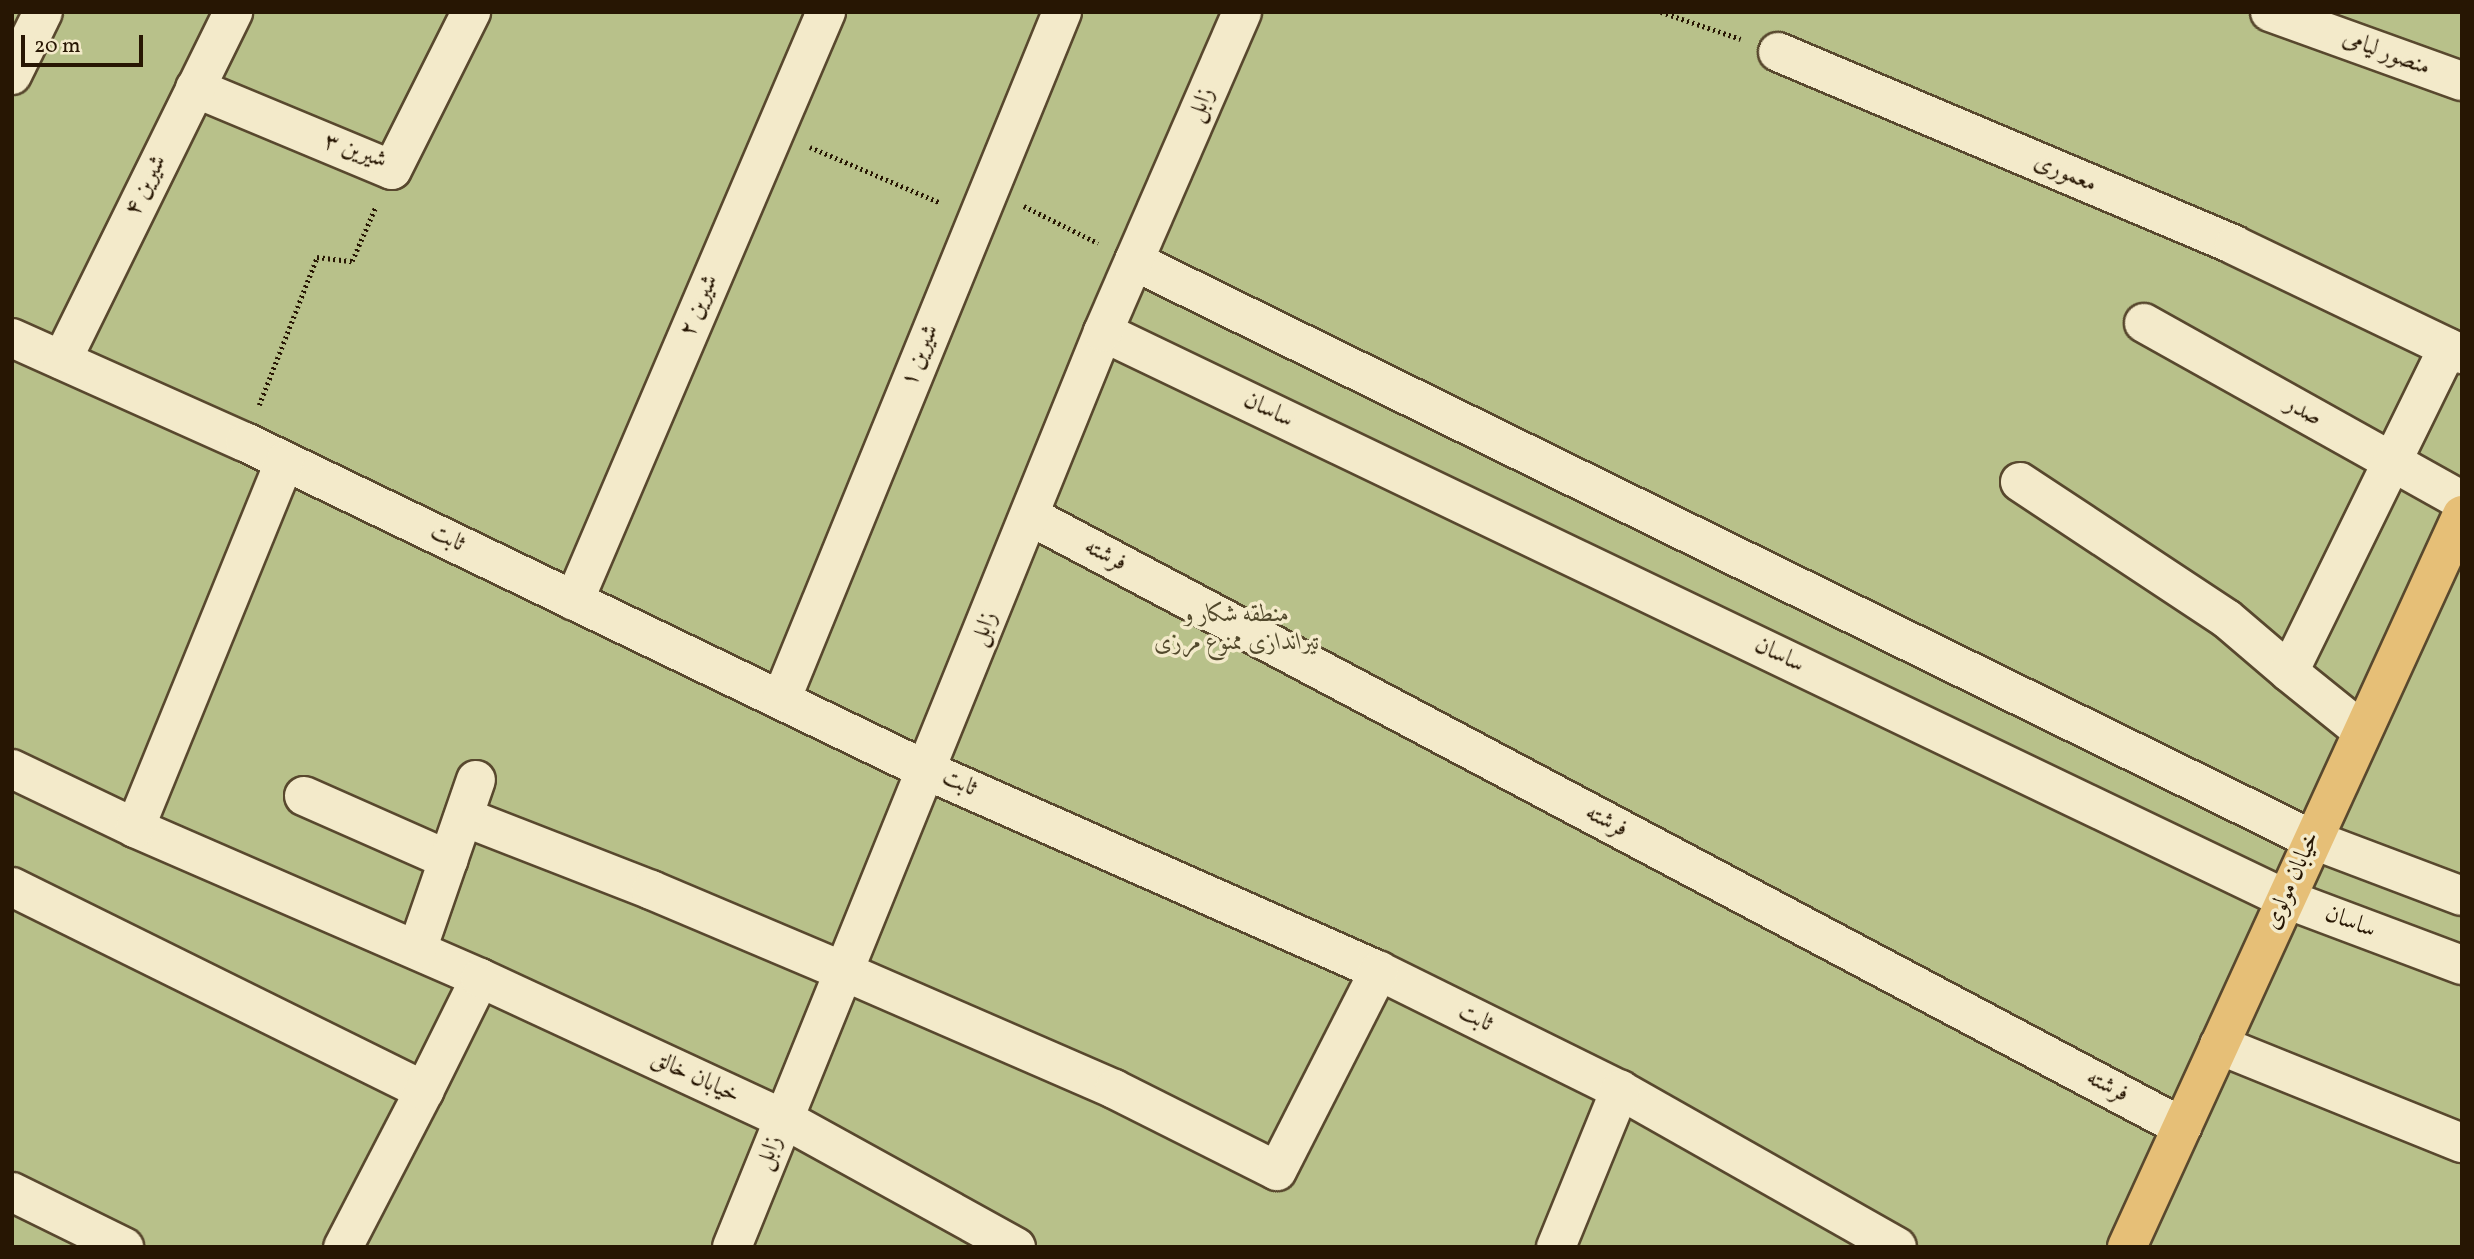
<!DOCTYPE html>
<meta charset="utf-8">
<style>
body{margin:0}
#map{position:relative;width:2474px;height:1259px;overflow:hidden;background:#ecdeae;font-family:Vollkorn,Amiri,serif}
div>[style]{position:absolute}
[style*='--x']{left:calc(var(--x)*1px);top:calc(var(--y)*1px);width:calc(var(--w)*1px);rotate:calc(var(--a)*1deg)}
.green>*{inset:0;background:#b8c18a}
.path>*{height:4.5px;margin-top:-2.25px;transform-origin:0;background:repeating-linear-gradient(90deg,#271603 0 2px,transparent 0 5.5px)}
.roads{filter:drop-shadow(2px 0 #58482e) drop-shadow(-2px 0 #58482e) drop-shadow(0 2px #58482e) drop-shadow(0 -2px #58482e)}
.minor>*{height:38px;margin:-19px;padding:0 19px;transform-origin:19px;border-radius:19px;background:#f3eaca}
.major>*{height:38px;margin:-19px;padding:0 19px;transform-origin:19px;border-radius:19px;background:#e6bf77}
span{translate:-50% -50%;white-space:nowrap;text-align:center;line-height:1.15;-webkit-text-stroke:7px #f3eaca;paint-order:stroke}
.street-label{font-size:24px;color:#271603}
.park-label{font-size:24px;color:#52492c;font-style:italic}
.frame{position:absolute;inset:0;border:14px solid #271603;pointer-events:none}
.scale{position:absolute;left:21px;top:35px;width:122px;height:32px;box-sizing:border-box;border:4px solid #271603;border-top:0;padding-left:9px;font-size:21px;line-height:24px;white-space:nowrap;color:#271603;-webkit-text-stroke:5px #f3eaca;paint-order:stroke}
</style>
<div id="map">
<div class="green">
<div style="clip-path:polygon(12px 12px,2462px 12px,2462px 1247px,12px 1247px)"></div>
</div>
<div class="path">
<div style="--x:1661;--y:12;--w:84;--a:18.6"></div>
<div style="--x:810;--y:147;--w:142;--a:23.1"></div>
<div style="--x:1024;--y:206;--w:83;--a:26.6"></div>
<div style="--x:259;--y:405;--w:159;--a:-68.6"></div>
<div style="--x:317;--y:257;--w:35;--a:7"></div>
<div style="--x:352;--y:261;--w:60;--a:-66.4"></div>
</div>
<div class="roads">
<div class="minor">
<div style="--x:2270;--y:12;--w:204;--a:19.8"></div>
<div style="--x:1778;--y:52;--w:495;--a:22.9"></div>
<div style="--x:2234;--y:245;--w:253;--a:25.6"></div>
<div style="--x:12;--y:75;--w:70;--a:-63.8"></div>
<div style="--x:195;--y:88;--w:213;--a:22.6"></div>
<div style="--x:392;--y:170;--w:177;--a:-63.4"></div>
<div style="--x:1134;--y:261;--w:1311;--a:26.15"></div>
<div style="--x:2311;--y:839;--w:161;--a:20.7"></div>
<div style="--x:2144;--y:323;--w:364;--a:29.2"></div>
<div style="--x:1103;--y:332;--w:1312;--a:25.61"></div>
<div style="--x:2286;--y:899;--w:188;--a:20.6"></div>
<div style="--x:12;--y:338;--w:255;--a:24.1"></div>
<div style="--x:245;--y:442;--w:758;--a:25.72"></div>
<div style="--x:928;--y:771;--w:493;--a:23.9"></div>
<div style="--x:1379;--y:971;--w:269;--a:26.3"></div>
<div style="--x:1620;--y:1090;--w:318;--a:29.5"></div>
<div style="--x:62;--y:360;--w:388;--a:-63.8"></div>
<div style="--x:2020;--y:482;--w:248;--a:33.5"></div>
<div style="--x:2227;--y:619;--w:82;--a:40.5"></div>
<div style="--x:1030;--y:516;--w:1304;--a:27.94"></div>
<div style="--x:574;--y:601;--w:641;--a:-66.84"></div>
<div style="--x:781;--y:700;--w:743;--a:-67.78"></div>
<div style="--x:2362;--y:731;--w:94;--a:-141.1"></div>
<div style="--x:2289;--y:672;--w:361;--a:-63.9"></div>
<div style="--x:12;--y:769;--w:136;--a:25.6"></div>
<div style="--x:135;--y:828;--w:376;--a:23.5"></div>
<div style="--x:304;--y:796;--w:158;--a:23.8"></div>
<div style="--x:464;--y:817;--w:201;--a:21.3"></div>
<div style="--x:651;--y:890;--w:211;--a:22.9"></div>
<div style="--x:845;--y:972;--w:293;--a:23.5"></div>
<div style="--x:1114;--y:1089;--w:182;--a:26.7"></div>
<div style="--x:1277;--y:1171;--w:225;--a:-63"></div>
<div style="--x:135;--y:828;--w:396;--a:-67.8"></div>
<div style="--x:12;--y:887;--w:460;--a:26.3"></div>
<div style="--x:424;--y:1091;--w:176;--a:117.4"></div>
<div style="--x:417;--y:950;--w:180;--a:-70.9"></div>
<div style="--x:2219;--y:1045;--w:262;--a:22"></div>
<div style="--x:424;--y:1091;--w:126;--a:-63.6"></div>
<div style="--x:480;--y:978;--w:335;--a:24.9"></div>
<div style="--x:784;--y:1119;--w:265;--a:28.9"></div>
<div style="--x:12;--y:1192;--w:125;--a:26.2"></div>
<div style="--x:732;--y:1247;--w:987;--a:-67.93"></div>
<div style="--x:1103;--y:332;--w:349;--a:-66.5"></div>
<div style="--x:1556;--y:1247;--w:170;--a:-67.8"></div>
</div>
<div class="major">
<div style="--x:2127;--y:1247;--w:805;--a:-65.41"></div>
</div>
</div>
<div class="street-label">
<span style="left:2386px;top:54px;rotate:20deg">منصور لیامی</span>
<span style="left:1202px;top:105px;rotate:-67deg">زابل</span>
<span style="left:355px;top:152px;rotate:19deg">شیرین ۳</span>
<span style="left:2065px;top:174px;rotate:23deg">معموری</span>
<span style="left:147px;top:186px;rotate:-64deg">شیرین ۴</span>
<span style="left:700px;top:306px;rotate:-67deg">شیرین ۲</span>
<span style="left:921px;top:356px;rotate:-68deg">شیرین ۱</span>
<span style="left:1268px;top:411px;rotate:26deg">ساسان</span>
<span style="left:2303px;top:412px;rotate:29deg">صدر</span>
<span style="left:447px;top:539px;rotate:26deg">ثابت</span>
<span style="left:1105px;top:556px;rotate:28deg">فرشته</span>
<span style="left:985px;top:629px;rotate:-68deg">زابل</span>
<span style="left:1779px;top:656px;rotate:26deg">ساسان</span>
<span style="left:959px;top:784px;rotate:24deg">ثابت</span>
<span style="left:1606px;top:822px;rotate:28deg">فرشته</span>
<span style="left:2293px;top:881px;rotate:-66deg">خیابان مولوی</span>
<span style="left:2350px;top:923px;rotate:21deg">ساسان</span>
<span style="left:1475px;top:1019px;rotate:26deg">ثابت</span>
<span style="left:695px;top:1078px;rotate:25deg">خیابان خالق</span>
<span style="left:2107px;top:1087px;rotate:28deg">فرشته</span>
<span style="left:770px;top:1153px;rotate:-68deg">زابل</span>
</div>
<div class="park-label">
<span style="left:1237px;top:630px">منطقه شکار و<br>تیراندازی ممنوع مرزی</span>
</div>
<div class="frame"></div>
<div class="scale">20 m</div>
</div>
